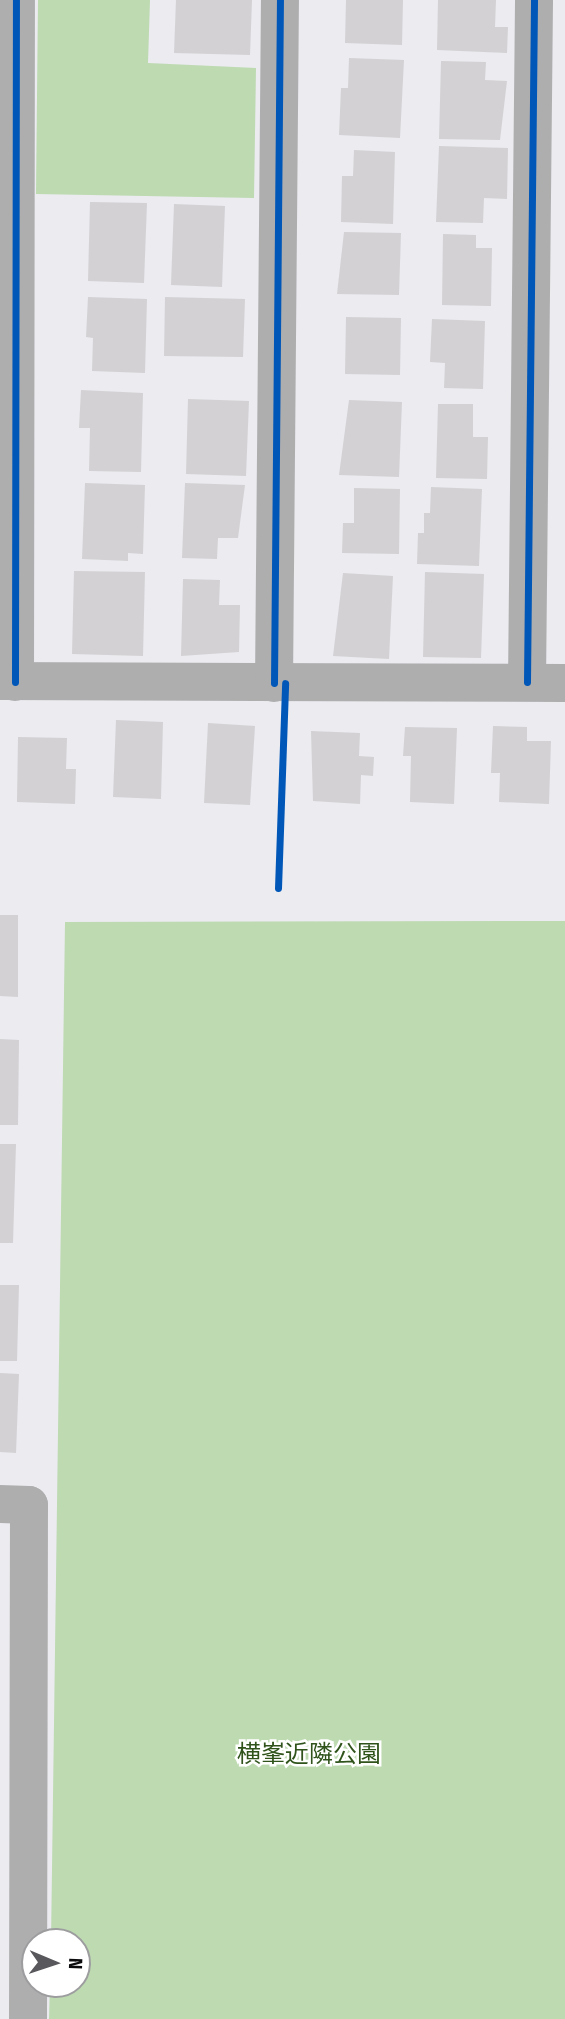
<!DOCTYPE html>
<meta charset="utf-8">
<style>
body{margin:0}
#map{position:relative;width:565px;height:2019px;overflow:hidden;background:#ebebf0;font-family:"Fira Sans Condensed","Noto Sans JP",sans-serif}
div>[style]{position:absolute}
[style*='--x']{left:calc(var(--x)*1px);top:calc(var(--y)*1px);width:calc(var(--w)*1px);rotate:calc(var(--a)*1deg)}
.green>*{inset:0;background:#bddab1}
.building>*{inset:0;background:#d3d1d3}
.minor>*{height:38px;margin:-19px;padding:0 19px;transform-origin:19px;border-radius:19px;background:#afaeaf}
.cycleway>*{height:7px;margin:-3.5px;padding:0 3.5px;transform-origin:3.5px;border-radius:3.5px;background:#0057b8}
span{translate:-50% -50%;white-space:nowrap;text-align:center;line-height:1.15;-webkit-text-stroke:5px #fff;paint-order:stroke}
.park-label{font-size:24px;color:#2f531b}
.north{position:absolute;left:21px;top:1928px;width:70px;height:70px;box-sizing:border-box;background:#fff;border:2px solid #9d9d9f;border-radius:50%;rotate:92deg;font-size:19px;font-weight:700;line-height:28px;text-align:center;color:#0b0b0e}
.north::after{content:'';display:block;margin:auto;width:24px;height:32px;background:#59595d;clip-path:polygon(50% 0,100% 100%,50% 72%,0 100%)}
</style>
<div id="map">
<div class="green">
<div style="clip-path:polygon(38px 0,150px 0,148px 63px,256px 68px,254px 198px,36px 194px)"></div>
<div style="clip-path:polygon(565px 921px,565px 2019px,49px 2019px,50px 1984px,77px 1984px,77px 1942px,51px 1942px,65px 922px)"></div>
</div>
<div class="building">
<div style="clip-path:polygon(176px 0,252px 0,250px 55px,174px 53px)"></div>
<div style="clip-path:polygon(346px 0,403px 0,402px 45px,345px 43px)"></div>
<div style="clip-path:polygon(438px 0,496px 0,495px 27px,508px 27px,507px 53px,437px 50px)"></div>
<div style="clip-path:polygon(349px 58px,404px 60px,400px 138px,339px 135px,341px 88px,348px 88px)"></div>
<div style="clip-path:polygon(441px 61px,486px 62px,485px 80px,507px 81px,500px 140px,439px 139px)"></div>
<div style="clip-path:polygon(439px 146px,508px 148px,507px 199px,484px 198px,483px 223px,436px 222px)"></div>
<div style="clip-path:polygon(354px 150px,395px 152px,393px 224px,341px 222px,342px 176px,353px 176px)"></div>
<div style="clip-path:polygon(90px 202px,147px 203px,144px 283px,88px 281px)"></div>
<div style="clip-path:polygon(174px 204px,225px 206px,222px 287px,171px 285px)"></div>
<div style="clip-path:polygon(344px 232px,401px 233px,399px 295px,337px 294px)"></div>
<div style="clip-path:polygon(443px 234px,476px 235px,476px 248px,492px 248px,491px 306px,442px 305px)"></div>
<div style="clip-path:polygon(88px 297px,147px 299px,145px 373px,92px 371px,93px 338px,86px 337px)"></div>
<div style="clip-path:polygon(165px 297px,245px 299px,243px 357px,164px 356px)"></div>
<div style="clip-path:polygon(346px 317px,401px 318px,400px 375px,345px 374px)"></div>
<div style="clip-path:polygon(432px 319px,485px 321px,483px 389px,444px 388px,445px 363px,430px 362px)"></div>
<div style="clip-path:polygon(81px 390px,143px 393px,141px 472px,89px 471px,90px 428px,79px 428px)"></div>
<div style="clip-path:polygon(188px 399px,249px 401px,246px 476px,186px 474px)"></div>
<div style="clip-path:polygon(349px 400px,402px 402px,399px 477px,339px 475px)"></div>
<div style="clip-path:polygon(438px 404px,473px 404px,473px 437px,488px 437px,487px 479px,436px 478px)"></div>
<div style="clip-path:polygon(85px 483px,145px 485px,143px 554px,128px 553px,128px 561px,82px 559px)"></div>
<div style="clip-path:polygon(185px 483px,245px 485px,238px 538px,218px 538px,217px 559px,182px 558px)"></div>
<div style="clip-path:polygon(431px 487px,482px 489px,479px 566px,417px 564px,418px 533px,424px 533px,424px 513px,430px 513px)"></div>
<div style="clip-path:polygon(354px 488px,400px 489px,399px 554px,342px 553px,343px 523px,354px 523px)"></div>
<div style="clip-path:polygon(74px 571px,145px 572px,143px 656px,72px 654px)"></div>
<div style="clip-path:polygon(425px 572px,484px 574px,481px 658px,423px 657px)"></div>
<div style="clip-path:polygon(343px 573px,393px 576px,389px 659px,333px 656px)"></div>
<div style="clip-path:polygon(183px 579px,220px 580px,219px 605px,240px 605px,239px 652px,181px 656px)"></div>
<div style="clip-path:polygon(116px 720px,163px 722px,161px 799px,113px 797px)"></div>
<div style="clip-path:polygon(208px 723px,255px 726px,250px 805px,204px 803px)"></div>
<div style="clip-path:polygon(493px 726px,527px 727px,527px 741px,551px 741px,549px 804px,499px 802px,500px 773px,491px 773px)"></div>
<div style="clip-path:polygon(405px 727px,457px 728px,454px 804px,410px 802px,411px 756px,403px 756px)"></div>
<div style="clip-path:polygon(311px 731px,360px 733px,359px 756px,374px 757px,373px 776px,361px 775px,360px 804px,313px 801px)"></div>
<div style="clip-path:polygon(18px 737px,67px 738px,66px 769px,76px 769px,75px 804px,17px 802px)"></div>
<div style="clip-path:polygon(0 915px,18px 915px,18px 997px,0 996px)"></div>
<div style="clip-path:polygon(0 1039px,19px 1040px,18px 1125px,0 1125px)"></div>
<div style="clip-path:polygon(0 1144px,16px 1144px,13px 1243px,0 1243px)"></div>
<div style="clip-path:polygon(0 1285px,19px 1285px,17px 1361px,0 1361px)"></div>
<div style="clip-path:polygon(0 1373px,19px 1374px,16px 1453px,0 1452px)"></div>
</div>
<div class="minor">
<div style="--x:0;--y:681;--w:565;--a:0.2"></div>
<div style="--x:15;--y:682;--w:682;--a:-89.92"></div>
<div style="--x:527;--y:682;--w:682;--a:-89.41"></div>
<div style="--x:274;--y:683;--w:683;--a:-89.5"></div>
<div style="--x:0;--y:1504;--w:29;--a:2"></div>
<div style="--x:29;--y:1505;--w:514;--a:90.11"></div>
</div>
<div class="cycleway">
<div style="--x:15;--y:682;--w:682;--a:-89.92"></div>
<div style="--x:527;--y:682;--w:682;--a:-89.41"></div>
<div style="--x:274;--y:683;--w:683;--a:-89.5"></div>
<div style="--x:278;--y:888;--w:205;--a:-88"></div>
</div>
<div class="park-label">
<span style="left:309px;top:1755px">横峯近隣公園</span>
</div>
<div class="north">N</div>
</div>
